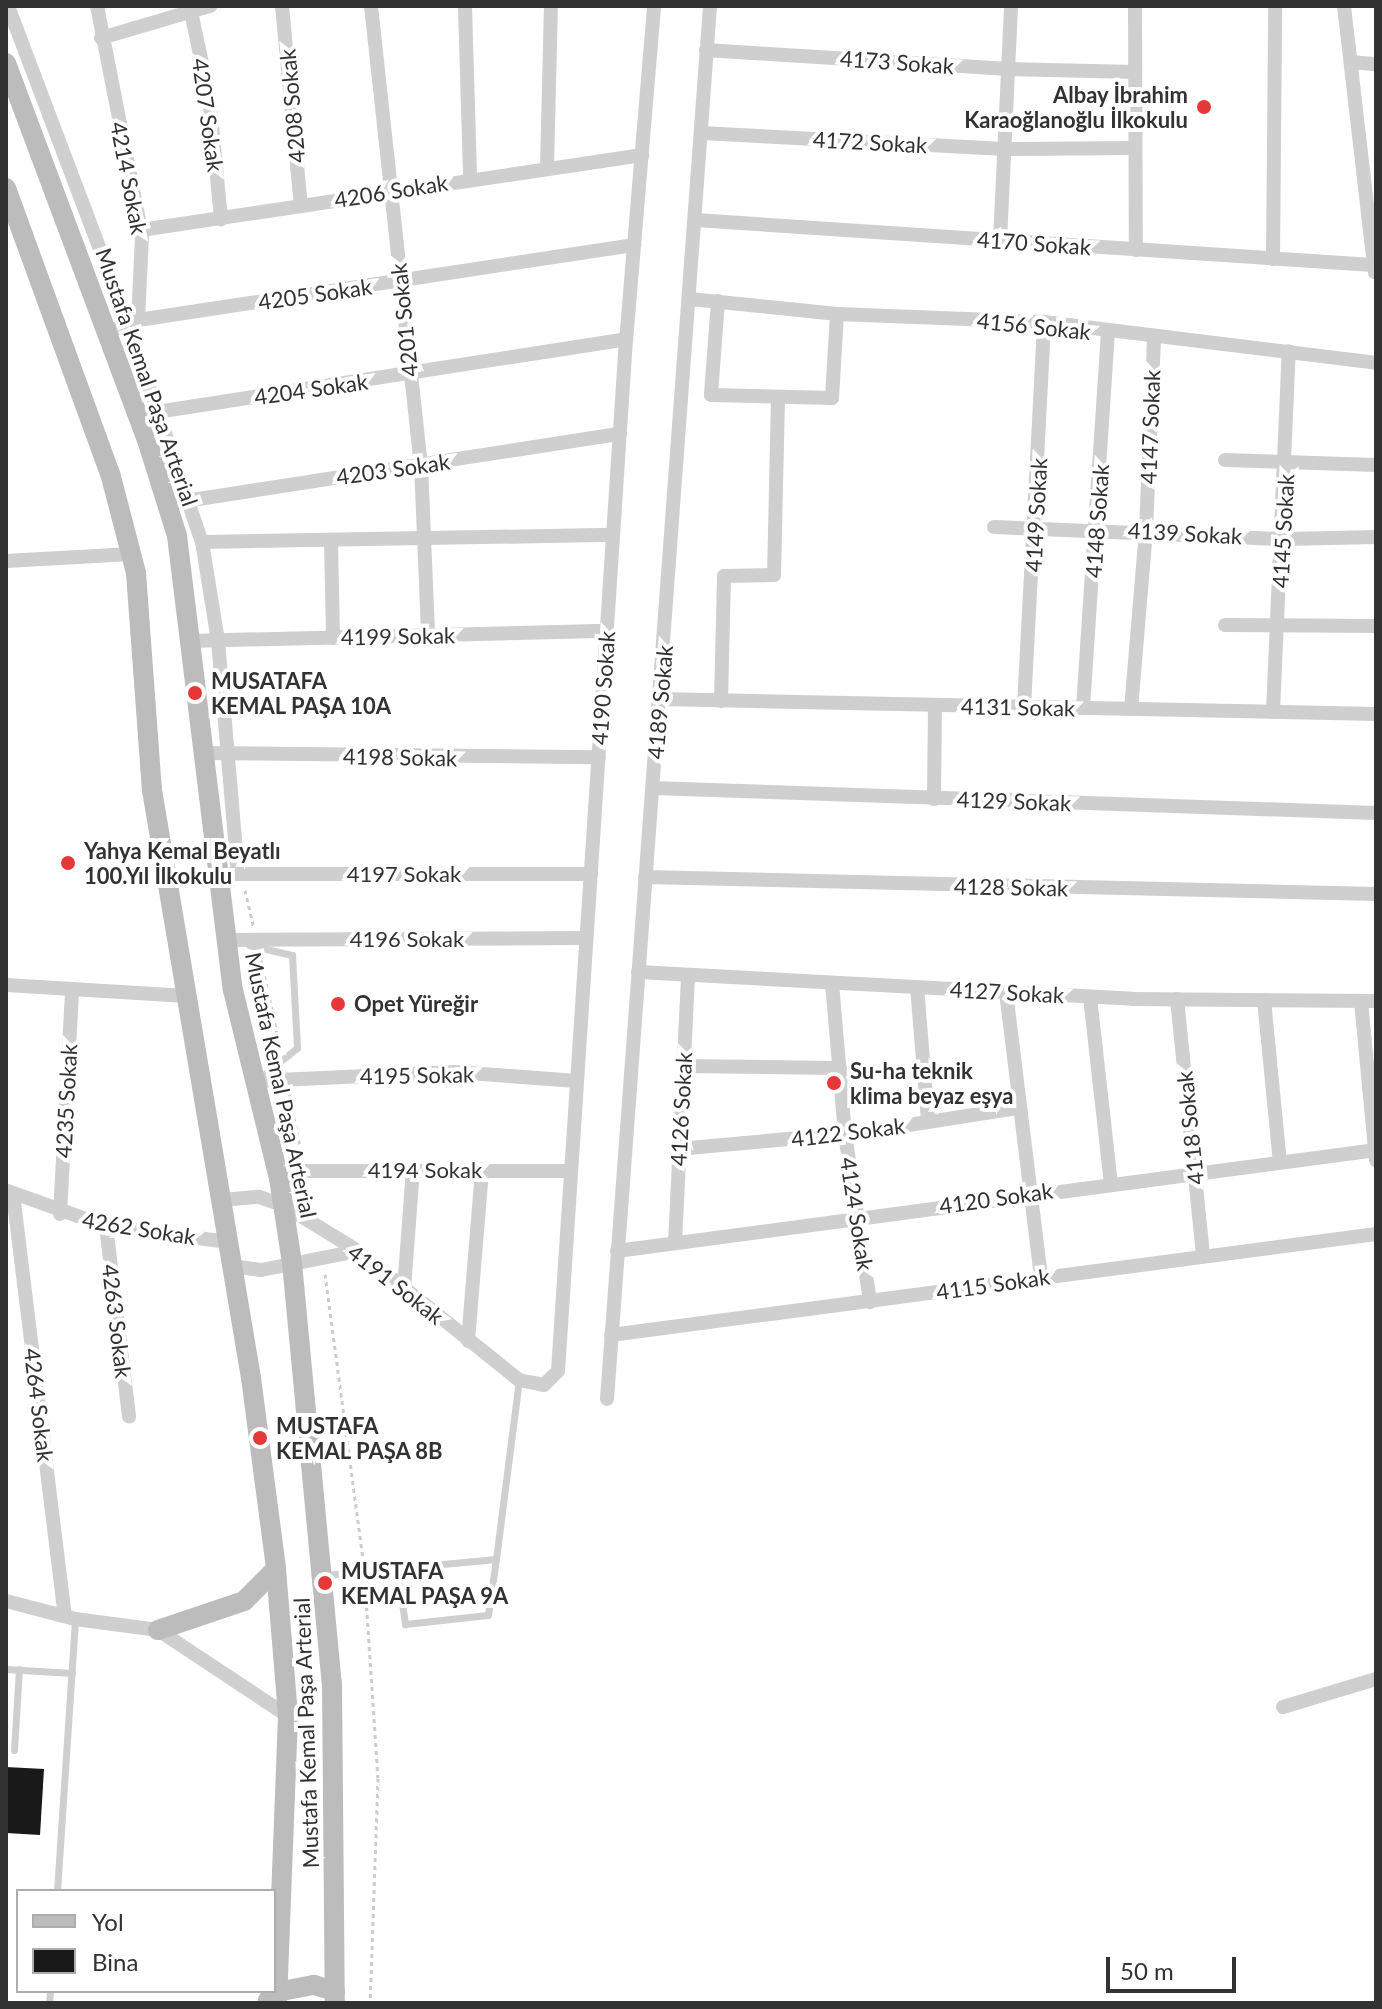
<!DOCTYPE html>
<meta charset="utf-8">
<style>
body{margin:0}
#map{position:relative;width:1382px;height:2009px;overflow:hidden;background:#fff;font-family:Lato,sans-serif}
div>[style]{position:absolute}
[style*='--x']{left:calc(var(--x)*1px);top:calc(var(--y)*1px);width:calc(var(--w)*1px);rotate:calc(var(--a)*1deg)}
.building>*{inset:0;background:#191919}
.path>*{height:3px;margin-top:-1.5px;transform-origin:0;background:repeating-linear-gradient(90deg,#ccc 0 4px,transparent 0 8px)}
.lane>*{height:7px;margin:-3.5px;padding:0 3.5px;transform-origin:3.5px;border-radius:3.5px;background:#cfcfcf}
.street>*{height:14px;margin:-7px;padding:0 7px;transform-origin:7px;border-radius:7px;background:#cfcfcf}
.secondary>*{height:20px;margin:-10px;padding:0 10px;transform-origin:10px;border-radius:10px;background:#bcbcbc}
.dots>*{width:22px;height:22px;translate:-50% -50%;box-sizing:border-box;border:4px solid #fff;border-radius:50%}
span{translate:-50% -50%;white-space:nowrap;text-align:center;line-height:1.15;-webkit-text-stroke:8px #fff;paint-order:stroke}
.street-label{font-size:22px;color:#323232}
.poi-label{font-size:22px;color:#323232;font-weight:700}
.right{translate:-100% -50%;text-align:right}
.left{translate:0 -50%;text-align:left}
.frame{position:absolute;inset:0;border:8px solid #323232;pointer-events:none}
.legend{position:absolute;left:16px;top:1889px;width:260px;height:104px;box-sizing:border-box;background:#fff;border:2px solid #adadad;margin:0;padding:10px 14px;list-style:none;font-size:24px;color:#323232}
.legend li{display:flex;align-items:center;gap:16px;height:40px}
.legend b{width:40px;border:2px solid #adadad}
.scale{position:absolute;left:1106px;top:1957px;width:130px;height:36px;box-sizing:border-box;border:4px solid #323232;border-top:0;padding-left:10px;font-size:24px;line-height:28px;white-space:nowrap;color:#323232;-webkit-text-stroke:6px #fff;paint-order:stroke}
</style>
<div id="map">
<div class="building">
<div style="clip-path:polygon(6px 1767px,44px 1769px,40px 1835px,6px 1833px)"></div>
</div>
<div class="path">
<div style="--x:245;--y:890;--w:37;--a:77"></div>
<div style="--x:261;--y:960;--w:89;--a:77.7"></div>
<div style="--x:289;--y:1093;--w:65;--a:78.5"></div>
<div style="--x:308;--y:1188;--w:16;--a:79"></div>
<div style="--x:325;--y:1274;--w:289;--a:82.4"></div>
<div style="--x:365;--y:1583;--w:195;--a:86.2"></div>
<div style="--x:378;--y:1778;--w:225;--a:92"></div>
</div>
<div class="lane">
<div style="--x:249;--y:945;--w:44;--a:13.1"></div>
<div style="--x:292;--y:955;--w:93;--a:86.9"></div>
<div style="--x:297;--y:1048;--w:51;--a:141.3"></div>
<div style="--x:397;--y:1567;--w:58;--a:82"></div>
<div style="--x:405;--y:1624;--w:83;--a:-6.2"></div>
<div style="--x:488;--y:1615;--w:57;--a:-81.9"></div>
<div style="--x:324;--y:1575;--w:173;--a:-5.3"></div>
<div style="--x:496;--y:1559;--w:180;--a:-82.7"></div>
<div style="--x:6;--y:1669;--w:66;--a:3.5"></div>
<div style="--x:14;--y:1750;--w:81;--a:-86.5"></div>
<div style="--x:57;--y:1891;--w:273;--a:-86.2"></div>
<div style="--x:49;--y:2003;--w:12;--a:-85"></div>
</div>
<div class="street">
<div style="--x:8;--y:6;--w:340;--a:69.3"></div>
<div style="--x:128;--y:324;--w:230;--a:71.3"></div>
<div style="--x:202;--y:542;--w:100;--a:80.8"></div>
<div style="--x:218;--y:641;--w:234;--a:85.1"></div>
<div style="--x:97;--y:6;--w:234;--a:78.9"></div>
<div style="--x:142;--y:236;--w:84;--a:92.7"></div>
<div style="--x:138;--y:320;--w:32;--a:158"></div>
<div style="--x:282;--y:6;--w:201;--a:84.6"></div>
<div style="--x:371;--y:6;--w:462;--a:83.8"></div>
<div style="--x:421;--y:465;--w:170;--a:87.6"></div>
<div style="--x:465;--y:6;--w:172;--a:88.3"></div>
<div style="--x:1135;--y:6;--w:244;--a:89.8"></div>
<div style="--x:1344;--y:6;--w:268;--a:83.4"></div>
<div style="--x:191;--y:12;--w:86;--a:77.9"></div>
<div style="--x:209;--y:96;--w:124;--a:84.4"></div>
<div style="--x:101;--y:38;--w:114;--a:-16.4"></div>
<div style="--x:706;--y:50;--w:303;--a:3.6"></div>
<div style="--x:1008;--y:69;--w:127;--a:1.4"></div>
<div style="--x:1351;--y:62;--w:25;--a:5"></div>
<div style="--x:701;--y:133;--w:304;--a:3"></div>
<div style="--x:1005;--y:149;--w:130;--a:-0.4"></div>
<div style="--x:547;--y:167;--w:161;--a:-88.6"></div>
<div style="--x:695;--y:220;--w:679;--a:3.8"></div>
<div style="--x:141;--y:230;--w:507;--a:-8.51"></div>
<div style="--x:1000;--y:241;--w:235;--a:-87.3"></div>
<div style="--x:1273;--y:259;--w:253;--a:-89.5"></div>
<div style="--x:690;--y:299;--w:148;--a:5.8"></div>
<div style="--x:837;--y:314;--w:207;--a:2.2"></div>
<div style="--x:1044;--y:322;--w:335;--a:7"></div>
<div style="--x:718;--y:301;--w:94;--a:94.3"></div>
<div style="--x:711;--y:395;--w:121;--a:1.4"></div>
<div style="--x:832;--y:398;--w:84;--a:-86.6"></div>
<div style="--x:138;--y:320;--w:502;--a:-8.6"></div>
<div style="--x:150;--y:413;--w:482;--a:-8.8"></div>
<div style="--x:1225;--y:460;--w:151;--a:1.9"></div>
<div style="--x:179;--y:502;--w:446;--a:-8.8"></div>
<div style="--x:994;--y:527;--w:291;--a:2.4"></div>
<div style="--x:1285;--y:539;--w:91;--a:-1.3"></div>
<div style="--x:331;--y:541;--w:97;--a:88.8"></div>
<div style="--x:202;--y:542;--w:411;--a:-1"></div>
<div style="--x:6;--y:561;--w:126;--a:-3.2"></div>
<div style="--x:1225;--y:625;--w:151;--a:0.4"></div>
<div style="--x:189;--y:641;--w:418;--a:-1.4"></div>
<div style="--x:660;--y:699;--w:716;--a:1.2"></div>
<div style="--x:721;--y:701;--w:125;--a:-88.6"></div>
<div style="--x:724;--y:576;--w:50;--a:-1.1"></div>
<div style="--x:774;--y:575;--w:175;--a:-88.7"></div>
<div style="--x:1024;--y:707;--w:386;--a:-87"></div>
<div style="--x:1083;--y:708;--w:375;--a:-86.2"></div>
<div style="--x:1131;--y:709;--w:180;--a:-85.2"></div>
<div style="--x:1146;--y:530;--w:194;--a:-87.6"></div>
<div style="--x:1273;--y:712;--w:361;--a:-87.5"></div>
<div style="--x:202;--y:753;--w:397;--a:0.6"></div>
<div style="--x:653;--y:788;--w:723;--a:1.98"></div>
<div style="--x:934;--y:799;--w:94;--a:-89.4"></div>
<div style="--x:231;--y:874;--w:360;--a:0"></div>
<div style="--x:645;--y:877;--w:731;--a:1.33"></div>
<div style="--x:227;--y:940;--w:359;--a:-0.3"></div>
<div style="--x:638;--y:972;--w:496;--a:3.1"></div>
<div style="--x:1133;--y:999;--w:243;--a:0.5"></div>
<div style="--x:832;--y:983;--w:152;--a:85.1"></div>
<div style="--x:845;--y:1134;--w:170;--a:81.5"></div>
<div style="--x:6;--y:985;--w:181;--a:3.5"></div>
<div style="--x:917;--y:987;--w:135;--a:85.3"></div>
<div style="--x:1006;--y:992;--w:287;--a:83"></div>
<div style="--x:1090;--y:997;--w:188;--a:83.6"></div>
<div style="--x:1177;--y:999;--w:258;--a:84.2"></div>
<div style="--x:1264;--y:1000;--w:163;--a:84.4"></div>
<div style="--x:1361;--y:1001;--w:160;--a:84.6"></div>
<div style="--x:683;--y:1066;--w:157;--a:0.7"></div>
<div style="--x:256;--y:1081;--w:199;--a:-2.6"></div>
<div style="--x:455;--y:1072;--w:122;--a:4.2"></div>
<div style="--x:678;--y:1149;--w:187;--a:-5.2"></div>
<div style="--x:864;--y:1132;--w:156;--a:-8.9"></div>
<div style="--x:278;--y:1171;--w:293;--a:0"></div>
<div style="--x:8;--y:1191;--w:104;--a:19.7"></div>
<div style="--x:106;--y:1226;--w:123;--a:7.5"></div>
<div style="--x:13;--y:1194;--w:425;--a:83"></div>
<div style="--x:221;--y:1200;--w:38;--a:-5"></div>
<div style="--x:259;--y:1197;--w:25;--a:18"></div>
<div style="--x:283;--y:1205;--w:88;--a:31.5"></div>
<div style="--x:358;--y:1251;--w:206;--a:38.7"></div>
<div style="--x:519;--y:1380;--w:25;--a:11"></div>
<div style="--x:544;--y:1385;--w:20;--a:-45"></div>
<div style="--x:558;--y:1371;--w:1020;--a:-86.23"></div>
<div style="--x:625;--y:353;--w:348;--a:-85.2"></div>
<div style="--x:60;--y:1214;--w:225;--a:-86.9"></div>
<div style="--x:106;--y:1226;--w:192;--a:83.1"></div>
<div style="--x:675;--y:1243;--w:268;--a:-87.2"></div>
<div style="--x:617;--y:1251;--w:766;--a:-7.58"></div>
<div style="--x:232;--y:1266;--w:29;--a:8"></div>
<div style="--x:261;--y:1270;--w:99;--a:-11.1"></div>
<div style="--x:404;--y:1289;--w:120;--a:-85.7"></div>
<div style="--x:611;--y:1335;--w:772;--a:-7.52"></div>
<div style="--x:468;--y:1341;--w:172;--a:-85.3"></div>
<div style="--x:607;--y:1399;--w:1397;--a:-85.77"></div>
<div style="--x:6;--y:1601;--w:71;--a:14.6"></div>
<div style="--x:75;--y:1619;--w:84;--a:7.5"></div>
<div style="--x:158;--y:1630;--w:156;--a:33.5"></div>
<div style="--x:1283;--y:1707;--w:97;--a:-16.8"></div>
</div>
<div class="secondary">
<div style="--x:6;--y:63;--w:403;--a:69.5"></div>
<div style="--x:147;--y:440;--w:101;--a:72.6"></div>
<div style="--x:177;--y:536;--w:457;--a:83"></div>
<div style="--x:233;--y:990;--w:194;--a:76.3"></div>
<div style="--x:279;--y:1178;--w:86;--a:81.3"></div>
<div style="--x:292;--y:1263;--w:422;--a:84.6"></div>
<div style="--x:332;--y:1683;--w:320;--a:89.5"></div>
<div style="--x:6;--y:188;--w:303;--a:70"></div>
<div style="--x:110;--y:473;--w:103;--a:75.4"></div>
<div style="--x:136;--y:573;--w:218;--a:85.8"></div>
<div style="--x:152;--y:790;--w:596;--a:80.44"></div>
<div style="--x:251;--y:1378;--w:193;--a:82.5"></div>
<div style="--x:276;--y:1569;--w:147;--a:85.3"></div>
<div style="--x:288;--y:1716;--w:287;--a:92.2"></div>
<div style="--x:158;--y:1630;--w:91;--a:-18.6"></div>
<div style="--x:244;--y:1601;--w:45;--a:-45"></div>
<div style="--x:268;--y:2000;--w:12;--a:-42"></div>
<div style="--x:277;--y:1992;--w:38;--a:-11"></div>
<div style="--x:314;--y:1985;--w:22;--a:16"></div>
</div>
<div class="dots">
<div style="left:1204px;top:107px;background:#e63739"></div>
<div style="left:195px;top:693px;background:#e63739"></div>
<div style="left:68px;top:863px;background:#e63739"></div>
<div style="left:338px;top:1004px;background:#e63739"></div>
<div style="left:834px;top:1083px;background:#e63739"></div>
<div style="left:260px;top:1438px;background:#e63739"></div>
<div style="left:325px;top:1583px;background:#e63739"></div>
</div>
<div class="street-label">
<span style="left:897px;top:62px;rotate:4deg">4173 Sokak</span>
<span style="left:292px;top:106px;rotate:-95deg">4208 Sokak</span>
<span style="left:208px;top:115px;rotate:82deg">4207 Sokak</span>
<span style="left:870px;top:142px;rotate:3deg">4172 Sokak</span>
<span style="left:129px;top:178px;rotate:79deg">4214 Sokak</span>
<span style="left:391px;top:191px;rotate:-9deg">4206 Sokak</span>
<span style="left:1034px;top:243px;rotate:4deg">4170 Sokak</span>
<span style="left:315px;top:294px;rotate:-8deg">4205 Sokak</span>
<span style="left:404px;top:320px;rotate:-96deg">4201 Sokak</span>
<span style="left:1034px;top:326px;rotate:6deg">4156 Sokak</span>
<span style="left:147px;top:377px;rotate:71deg">Mustafa Kemal Paşa Arterial</span>
<span style="left:311px;top:389px;rotate:-8deg">4204 Sokak</span>
<span style="left:1150px;top:427px;rotate:-88deg">4147 Sokak</span>
<span style="left:393px;top:469px;rotate:-8deg">4203 Sokak</span>
<span style="left:1036px;top:515px;rotate:-87deg">4149 Sokak</span>
<span style="left:1097px;top:521px;rotate:-86deg">4148 Sokak</span>
<span style="left:1283px;top:531px;rotate:-87deg">4145 Sokak</span>
<span style="left:1185px;top:533px;rotate:3deg">4139 Sokak</span>
<span style="left:398px;top:636px;rotate:-1deg">4199 Sokak</span>
<span style="left:603px;top:688px;rotate:-86deg">4190 Sokak</span>
<span style="left:660px;top:702px;rotate:-85deg">4189 Sokak</span>
<span style="left:1018px;top:707px;rotate:1deg">4131 Sokak</span>
<span style="left:400px;top:757px;rotate:1deg">4198 Sokak</span>
<span style="left:1014px;top:801px;rotate:2deg">4129 Sokak</span>
<span style="left:404px;top:874px">4197 Sokak</span>
<span style="left:1011px;top:887px;rotate:1deg">4128 Sokak</span>
<span style="left:407px;top:939px">4196 Sokak</span>
<span style="left:1007px;top:992px;rotate:3deg">4127 Sokak</span>
<span style="left:417px;top:1075px;rotate:-1deg">4195 Sokak</span>
<span style="left:281px;top:1085px;rotate:78deg">Mustafa Kemal Paşa Arterial</span>
<span style="left:66px;top:1101px;rotate:-87deg">4235 Sokak</span>
<span style="left:681px;top:1109px;rotate:-87deg">4126 Sokak</span>
<span style="left:1190px;top:1128px;rotate:-96deg">4118 Sokak</span>
<span style="left:848px;top:1132px;rotate:-7deg">4122 Sokak</span>
<span style="left:425px;top:1170px">4194 Sokak</span>
<span style="left:996px;top:1198px;rotate:-8deg">4120 Sokak</span>
<span style="left:857px;top:1214px;rotate:81deg">4124 Sokak</span>
<span style="left:139px;top:1228px;rotate:9deg">4262 Sokak</span>
<span style="left:396px;top:1284px;rotate:38deg">4191 Sokak</span>
<span style="left:993px;top:1284px;rotate:-8deg">4115 Sokak</span>
<span style="left:117px;top:1321px;rotate:83deg">4263 Sokak</span>
<span style="left:39px;top:1405px;rotate:83deg">4264 Sokak</span>
<span style="left:306px;top:1733px;rotate:-92deg">Mustafa Kemal Paşa Arterial</span>
</div>
<div class="poi-label">
<span class="right" style="left:1188px;top:107px">Albay İbrahim<br>Karaoğlanoğlu İlkokulu</span>
<span class="left" style="left:211px;top:693px">MUSATAFA<br>KEMAL PAŞA 10A</span>
<span class="left" style="left:84px;top:863px">Yahya Kemal Beyatlı<br>100.Yıl İlkokulu</span>
<span class="left" style="left:354px;top:1004px">Opet Yüreğir</span>
<span class="left" style="left:850px;top:1083px">Su-ha teknik<br>klima beyaz eşya</span>
<span class="left" style="left:276px;top:1438px">MUSTAFA<br>KEMAL PAŞA 8B</span>
<span class="left" style="left:341px;top:1583px">MUSTAFA<br>KEMAL PAŞA 9A</span>
</div>
<div class="frame"></div>
<ul class="legend">
<li><b style="height:10px;background:#bcbcbc"></b>Yol</li>
<li><b style="height:22px;background:#191919"></b>Bina</li>
</ul>
<div class="scale">50 m</div>
</div>
